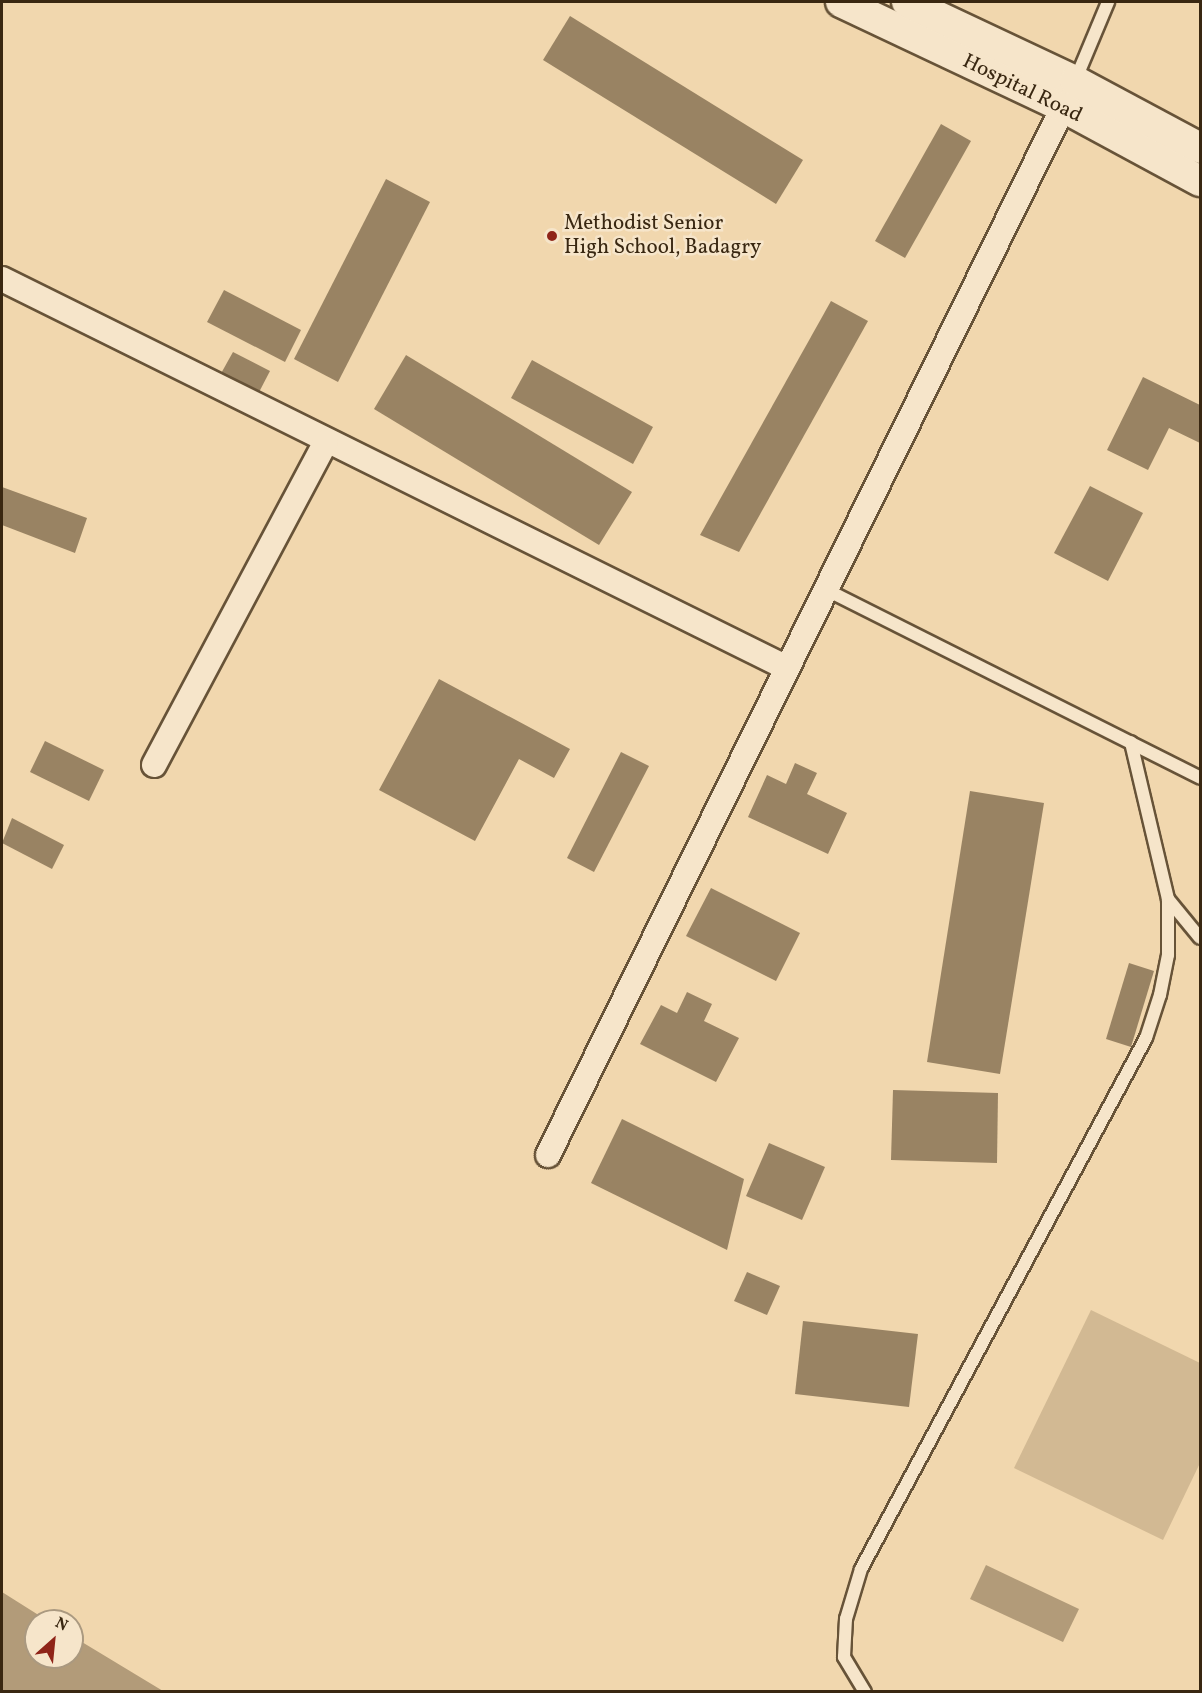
<!DOCTYPE html>
<style>
body{margin:0}
#map{position:relative;width:1202px;height:1693px;overflow:hidden;background:#f1d7ae;font-family:Vollkorn,serif}
div>[style]{position:absolute}
[style*='--x']{left:calc(var(--x)*1px);top:calc(var(--y)*1px);width:calc(var(--w)*1px);rotate:calc(var(--a)*1deg)}
.green>*{inset:0;background:#d2b993}
.water>*{inset:0;background:#b29b79}
.building>*{inset:0;background:#998363}
.roads{filter:drop-shadow(2px 0 #675338) drop-shadow(-2px 0 #675338) drop-shadow(0 2px #675338) drop-shadow(0 -2px #675338)}
.service>*{height:12px;margin:-6px;padding:0 6px;transform-origin:6px;border-radius:6px;background:#f6e5ca}
.minor>*{height:24px;margin:-12px;padding:0 12px;transform-origin:12px;border-radius:12px;background:#f6e5ca}
.tertiary>*{height:30px;margin:-15px;padding:0 15px;transform-origin:15px;border-radius:15px;background:#f6e5ca}
.dots>*{width:16px;height:16px;translate:-50% -50%;box-sizing:border-box;border:3px solid #f6e5ca;border-radius:50%}
span{translate:-50% -50%;white-space:nowrap;text-align:center;line-height:1.15;-webkit-text-stroke:5px #f6e5ca;paint-order:stroke}
.street-label{font-size:21px;color:#392711}
.poi-label{font-size:21px;color:#392711}
.left{translate:0 -50%;text-align:left}
.frame{position:absolute;inset:0;border:3px solid #392711;pointer-events:none}
.north{position:absolute;left:24px;top:1609px;width:60px;height:60px;box-sizing:border-box;background:#f6e5ca;border:2px solid #aa9980;border-radius:50%;rotate:27deg;font-size:16px;font-weight:700;line-height:24px;text-align:center;color:#392711}
.north::after{content:'';display:block;margin:auto;width:21px;height:27px;background:#8f2418;clip-path:polygon(50% 0,100% 100%,50% 72%,0 100%)}
</style>
<div id="map">
<div class="green">
<div style="clip-path:polygon(1091px 1310px,1200px 1363px,1200px 1463px,1163px 1540px,1014px 1468px)"></div>
</div>
<div class="water">
<div style="clip-path:polygon(986px 1565px,1079px 1609px,1063px 1642px,970px 1599px)"></div>
<div style="clip-path:polygon(2px 1592px,48px 1621px,36px 1621px,36px 1657px,72px 1657px,72px 1636px,163px 1691px,2px 1691px)"></div>
</div>
<div class="building">
<div style="clip-path:polygon(570px 16px,803px 160px,776px 204px,543px 60px)"></div>
<div style="clip-path:polygon(941px 124px,971px 141px,905px 258px,875px 241px)"></div>
<div style="clip-path:polygon(386px 179px,430px 202px,338px 382px,294px 359px)"></div>
<div style="clip-path:polygon(224px 290px,301px 330px,285px 362px,207px 322px)"></div>
<div style="clip-path:polygon(831px 301px,868px 321px,739px 552px,700px 535px)"></div>
<div style="clip-path:polygon(233px 352px,270px 371px,257px 396px,219px 377px)"></div>
<div style="clip-path:polygon(406px 355px,632px 492px,599px 545px,374px 409px)"></div>
<div style="clip-path:polygon(532px 360px,653px 427px,633px 464px,511px 398px)"></div>
<div style="clip-path:polygon(1143px 377px,1200px 405px,1200px 443px,1169px 428px,1148px 470px,1107px 450px)"></div>
<div style="clip-path:polygon(1090px 486px,1143px 513px,1108px 581px,1054px 553px)"></div>
<div style="clip-path:polygon(2px 487px,87px 518px,75px 553px,2px 525px)"></div>
<div style="clip-path:polygon(439px 679px,570px 749px,554px 778px,519px 759px,475px 841px,379px 790px)"></div>
<div style="clip-path:polygon(45px 741px,104px 770px,89px 801px,30px 772px)"></div>
<div style="clip-path:polygon(621px 752px,649px 766px,594px 872px,567px 858px)"></div>
<div style="clip-path:polygon(795px 763px,817px 773px,807px 794px,847px 813px,828px 854px,748px 817px,767px 775px,786px 784px)"></div>
<div style="clip-path:polygon(970px 791px,1044px 803px,1000px 1074px,927px 1062px)"></div>
<div style="clip-path:polygon(12px 818px,64px 845px,52px 869px,2px 843px)"></div>
<div style="clip-path:polygon(711px 888px,800px 933px,776px 981px,686px 936px)"></div>
<div style="clip-path:polygon(1129px 963px,1154px 971px,1131px 1047px,1106px 1039px)"></div>
<div style="clip-path:polygon(687px 992px,712px 1004px,704px 1021px,739px 1038px,716px 1082px,640px 1044px,661px 1005px,677px 1013px)"></div>
<div style="clip-path:polygon(893px 1090px,998px 1093px,997px 1163px,891px 1160px)"></div>
<div style="clip-path:polygon(622px 1119px,744px 1179px,727px 1250px,591px 1183px)"></div>
<div style="clip-path:polygon(769px 1143px,825px 1167px,802px 1220px,746px 1196px)"></div>
<div style="clip-path:polygon(747px 1272px,780px 1286px,767px 1315px,734px 1301px)"></div>
<div style="clip-path:polygon(803px 1321px,918px 1334px,909px 1407px,795px 1394px)"></div>
</div>
<div class="roads">
<div class="service">
<div style="--x:1075;--y:81;--w:86;--a:-67.3"></div>
<div style="--x:825;--y:589;--w:420;--a:26.7"></div>
<div style="--x:1168;--y:899;--w:50;--a:50.6"></div>
<div style="--x:865;--y:1692;--w:41;--a:-121"></div>
<div style="--x:844;--y:1657;--w:38;--a:-87"></div>
<div style="--x:846;--y:1619;--w:52;--a:-73.3"></div>
<div style="--x:861;--y:1569;--w:603;--a:-61.78"></div>
<div style="--x:1146;--y:1038;--w:45;--a:-72"></div>
<div style="--x:1160;--y:995;--w:41;--a:-78.7"></div>
<div style="--x:1168;--y:955;--w:56;--a:-90"></div>
<div style="--x:1168;--y:899;--w:161;--a:-103.3"></div>
</div>
<div class="minor">
<div style="--x:2;--y:279;--w:874;--a:26.36"></div>
<div style="--x:154;--y:765;--w:366;--a:-62"></div>
<div style="--x:548;--y:1155;--w:1186;--a:-63.82"></div>
</div>
<div class="tertiary">
<div style="--x:841;--y:2;--w:246;--a:25.3"></div>
<div style="--x:1063;--y:107;--w:156;--a:28.4"></div>
<div style="--x:907;--y:2;--w:186;--a:25.2"></div>
<div style="--x:1075;--y:81;--w:142;--a:28.2"></div>
</div>
</div>
<div class="dots">
<div style="left:552px;top:236px;background:#8f2418"></div>
</div>
<div class="street-label">
<span style="left:1022px;top:89px;rotate:26deg">Hospital Road</span>
</div>
<div class="poi-label">
<span class="left" style="left:564px;top:236px">Methodist Senior<br>High School, Badagry</span>
</div>
<div class="frame"></div>
<div class="north">N</div>
</div>
